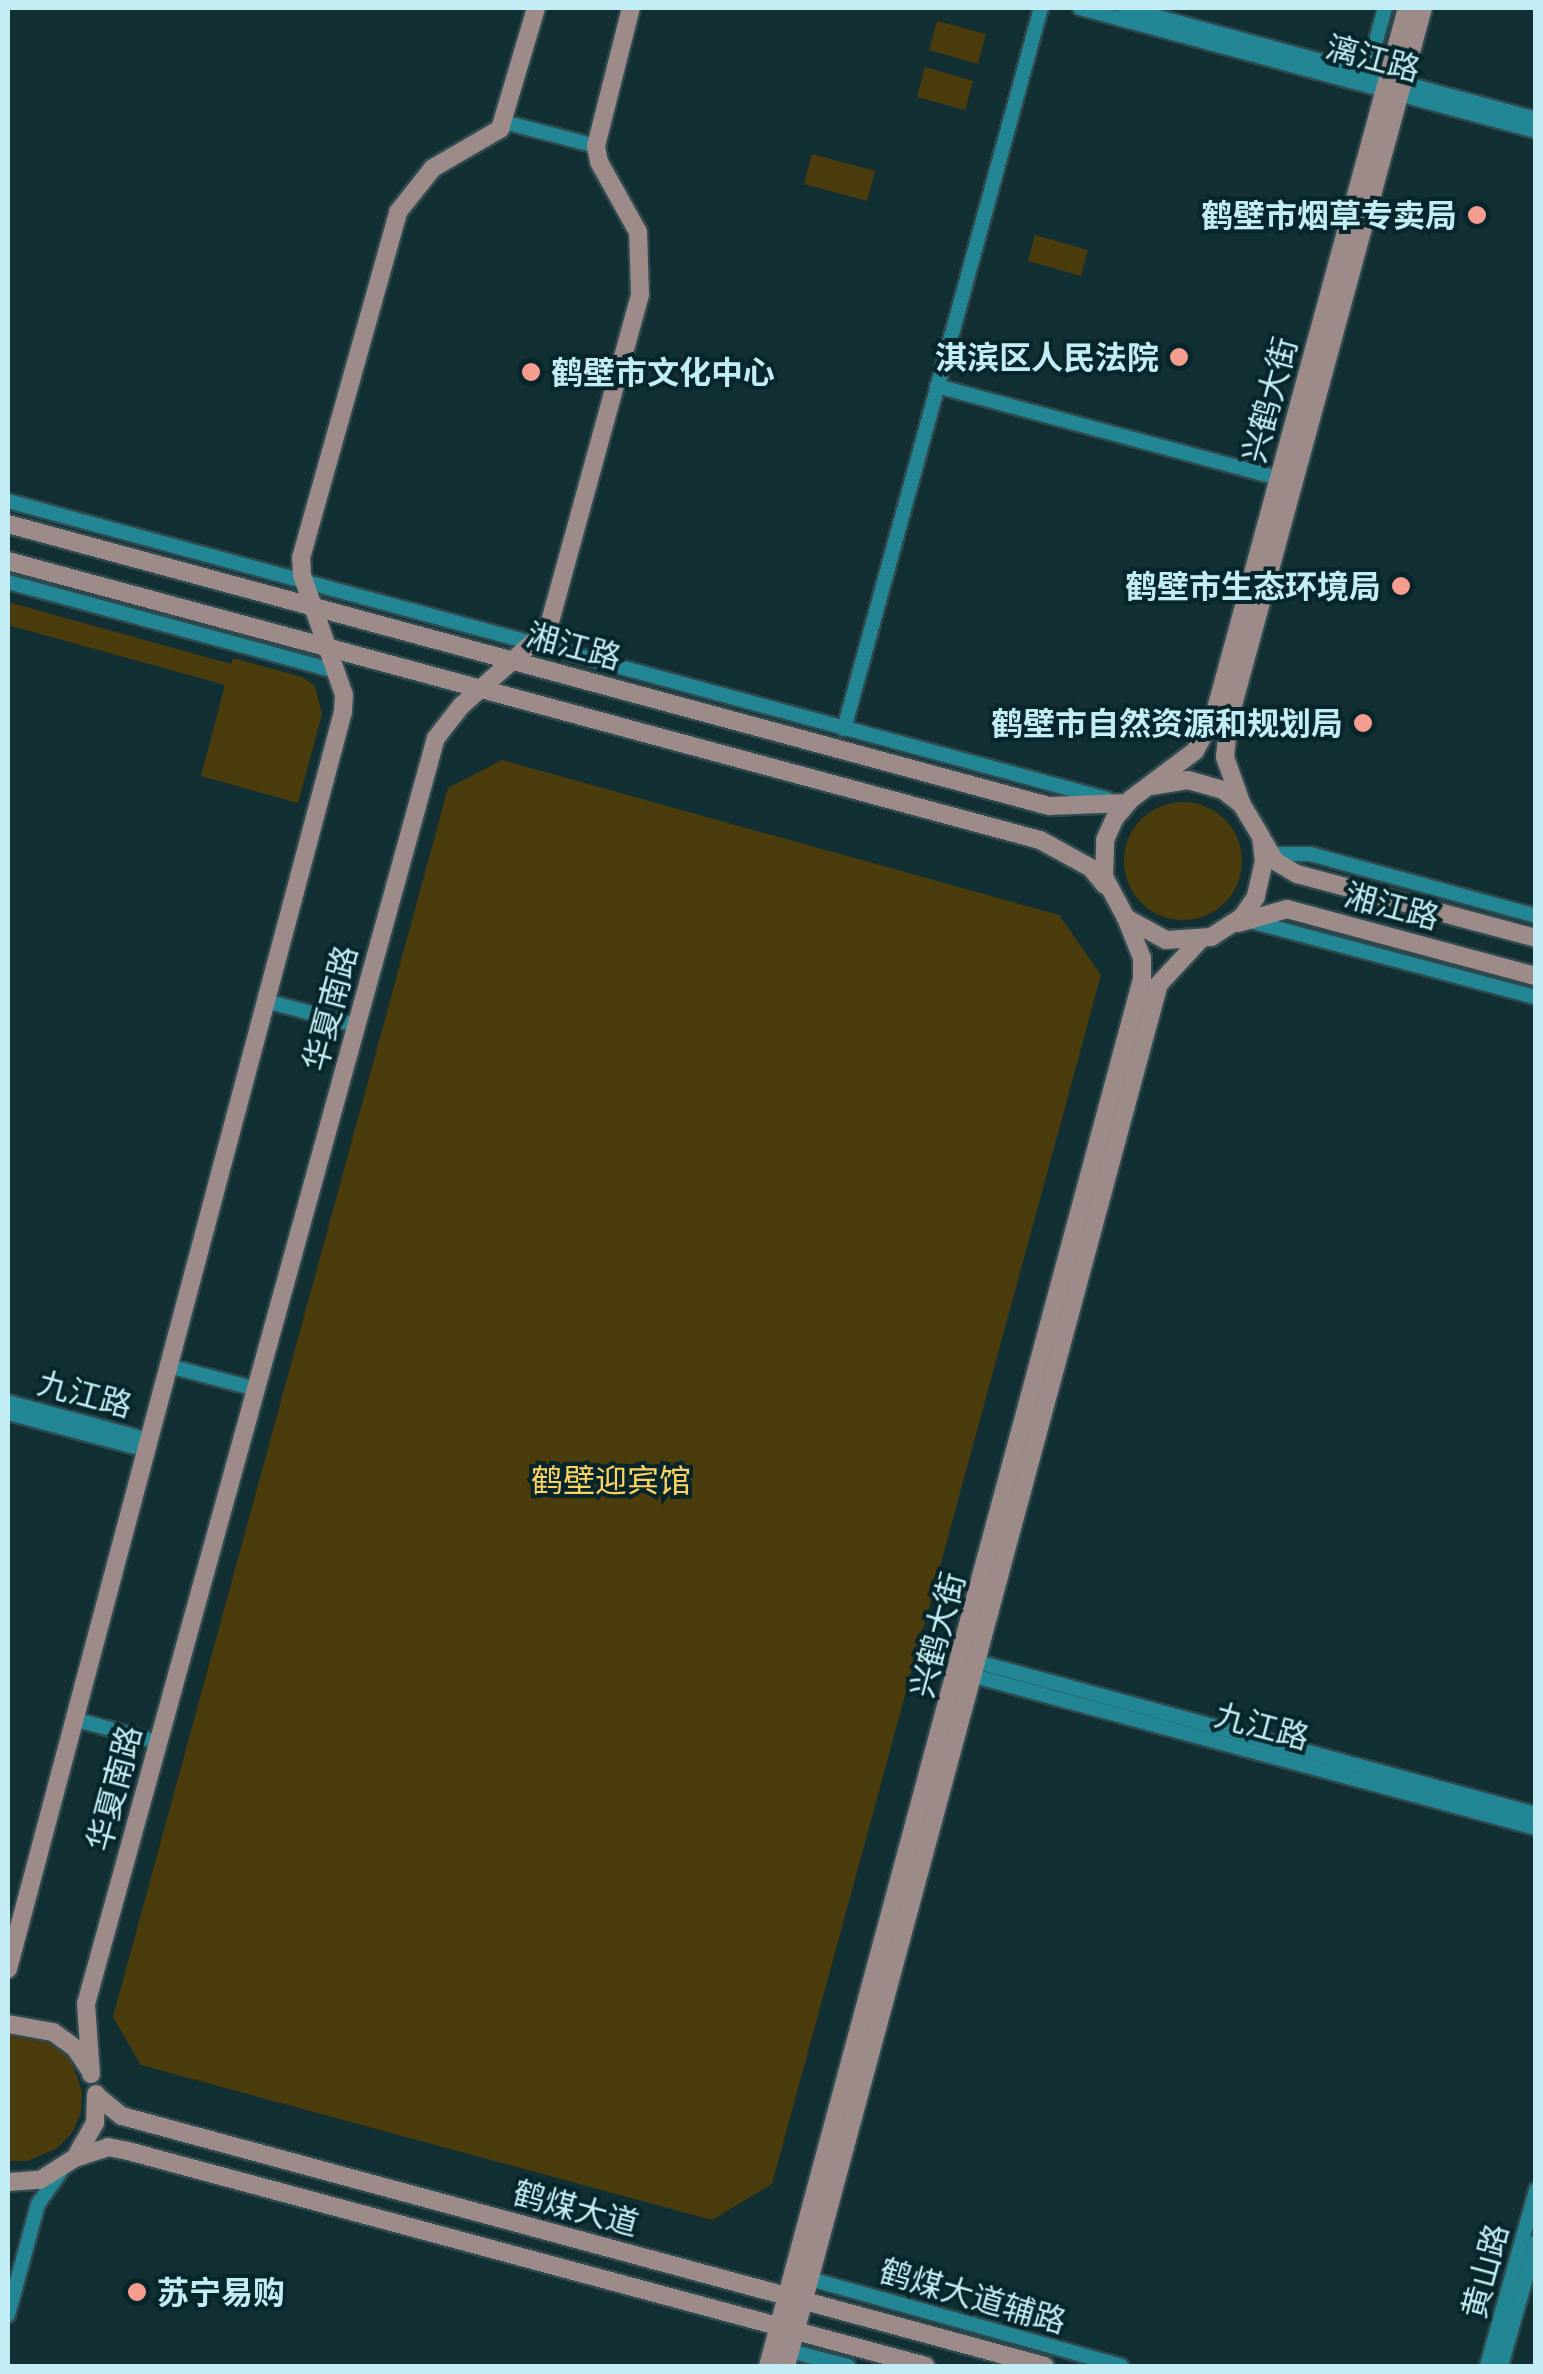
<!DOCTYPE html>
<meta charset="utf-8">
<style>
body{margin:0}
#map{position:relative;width:1543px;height:2374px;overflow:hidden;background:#122f34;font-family:"IBM Plex Sans","Noto Sans SC",sans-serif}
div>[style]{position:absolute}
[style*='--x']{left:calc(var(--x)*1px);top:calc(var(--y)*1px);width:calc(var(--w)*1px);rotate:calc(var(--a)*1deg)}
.green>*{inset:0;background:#4b3c0d}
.round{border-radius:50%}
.roads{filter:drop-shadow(2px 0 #2f4a4f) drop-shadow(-2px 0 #2f4a4f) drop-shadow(0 2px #2f4a4f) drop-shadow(0 -2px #2f4a4f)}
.minor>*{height:14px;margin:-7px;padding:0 7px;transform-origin:7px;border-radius:7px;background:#238695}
.major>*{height:18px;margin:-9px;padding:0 9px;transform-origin:9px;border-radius:9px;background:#9c8b88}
.dots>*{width:28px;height:28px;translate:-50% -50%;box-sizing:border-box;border:5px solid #07252a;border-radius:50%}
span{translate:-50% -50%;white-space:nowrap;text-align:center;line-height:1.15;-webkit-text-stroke:8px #07252a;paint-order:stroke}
.street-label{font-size:32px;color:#c3edf4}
.poi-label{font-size:32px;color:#c3edf4;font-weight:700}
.right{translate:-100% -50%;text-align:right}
.left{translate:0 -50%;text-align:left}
.park-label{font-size:32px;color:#fcd361}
.frame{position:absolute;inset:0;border:10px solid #c3edf4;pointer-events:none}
</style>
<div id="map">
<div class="green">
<div style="clip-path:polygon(937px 21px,986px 34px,978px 64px,929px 50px)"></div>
<div style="clip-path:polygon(925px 67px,973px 81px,965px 110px,917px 97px)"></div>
<div style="clip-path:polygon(812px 154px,875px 171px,867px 201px,804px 184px)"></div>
<div style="clip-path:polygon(1035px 235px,1088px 250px,1081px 276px,1028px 261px)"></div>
<div style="clip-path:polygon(8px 602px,231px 664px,233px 658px,302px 677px,315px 686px,322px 714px,298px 803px,201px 776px,225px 685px,8px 625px)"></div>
<div style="clip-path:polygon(502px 760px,1059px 915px,1101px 975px,772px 2184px,712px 2220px,141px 2065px,113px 2017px,448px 788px)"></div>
<div class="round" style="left:1124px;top:802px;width:118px;height:118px"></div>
<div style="clip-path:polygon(8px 2033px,56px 2044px,71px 2060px,82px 2091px,81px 2113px,72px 2133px,56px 2149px,27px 2161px,8px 2161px)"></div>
</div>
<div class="roads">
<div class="minor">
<div style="--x:1080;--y:8;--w:472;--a:15.1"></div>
<div style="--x:1125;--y:8;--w:426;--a:15.1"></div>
<div style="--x:1367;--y:73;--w:67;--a:-74.5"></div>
<div style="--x:504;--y:122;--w:95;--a:14.6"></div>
<div style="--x:937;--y:386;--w:353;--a:15.1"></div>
<div style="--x:8;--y:501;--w:1139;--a:15.17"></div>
<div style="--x:8;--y:582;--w:339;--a:15.2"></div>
<div style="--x:844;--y:729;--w:747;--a:-74.72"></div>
<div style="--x:1271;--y:854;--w:39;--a:0"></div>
<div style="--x:1310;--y:854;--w:234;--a:15.3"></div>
<div style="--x:1246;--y:920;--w:300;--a:14.9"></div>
<div style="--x:266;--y:1001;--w:93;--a:14.9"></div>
<div style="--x:169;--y:1366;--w:90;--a:14.8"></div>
<div style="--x:8;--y:1402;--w:146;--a:15.1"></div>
<div style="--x:8;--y:1413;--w:143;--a:15"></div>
<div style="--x:978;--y:1662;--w:578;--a:15.24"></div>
<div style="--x:974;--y:1676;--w:582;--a:15.13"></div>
<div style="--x:74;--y:1719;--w:87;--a:15.3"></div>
<div style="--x:810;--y:2279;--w:323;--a:15.6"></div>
<div style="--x:8;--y:2315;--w:115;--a:-74.9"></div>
<div style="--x:38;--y:2204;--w:39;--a:-55"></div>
<div style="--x:790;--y:2351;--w:60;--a:14.5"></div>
<div style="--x:1487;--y:2366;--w:183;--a:-74.4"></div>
<div style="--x:1501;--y:2366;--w:129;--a:-74.2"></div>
</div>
<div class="major">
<div style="--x:8;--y:524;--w:1079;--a:15.16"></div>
<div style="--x:1049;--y:806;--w:78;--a:-2.2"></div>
<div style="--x:8;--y:561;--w:1069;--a:15.13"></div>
<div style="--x:1040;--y:840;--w:58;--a:28.8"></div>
<div style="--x:1091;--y:868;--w:22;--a:51"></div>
<div style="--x:1151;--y:786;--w:37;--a:-9"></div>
<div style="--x:1188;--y:780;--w:36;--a:16"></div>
<div style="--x:1223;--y:790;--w:24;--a:38"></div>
<div style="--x:1242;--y:805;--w:37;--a:59"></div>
<div style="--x:1261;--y:837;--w:24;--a:83"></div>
<div style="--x:1264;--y:861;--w:37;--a:103"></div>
<div style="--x:1256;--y:897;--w:24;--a:125"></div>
<div style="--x:1242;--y:917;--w:37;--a:147"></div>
<div style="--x:1211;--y:937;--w:45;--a:176.2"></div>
<div style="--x:1166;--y:940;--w:46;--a:-151.2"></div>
<div style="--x:1126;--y:918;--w:47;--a:-118.2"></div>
<div style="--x:1104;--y:877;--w:37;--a:-88"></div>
<div style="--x:1105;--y:840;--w:24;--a:-66"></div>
<div style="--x:1115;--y:818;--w:25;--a:-50"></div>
<div style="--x:1131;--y:799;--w:80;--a:-36.9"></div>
<div style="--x:1195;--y:751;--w:40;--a:-62"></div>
<div style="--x:1214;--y:716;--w:734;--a:-74.75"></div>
<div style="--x:1242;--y:805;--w:51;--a:-109.5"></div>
<div style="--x:1225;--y:757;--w:37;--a:-84"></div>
<div style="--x:1229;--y:720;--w:738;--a:-74.76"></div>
<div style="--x:1264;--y:842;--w:22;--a:60"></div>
<div style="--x:1275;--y:861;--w:26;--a:31"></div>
<div style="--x:1297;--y:874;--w:247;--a:15"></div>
<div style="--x:1238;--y:923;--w:51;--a:-15.9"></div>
<div style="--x:1287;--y:909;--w:258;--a:15.1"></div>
<div style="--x:8;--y:1969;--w:1301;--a:-75.08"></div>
<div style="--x:343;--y:712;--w:17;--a:-87"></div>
<div style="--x:344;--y:695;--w:127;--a:-109.3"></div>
<div style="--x:302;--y:575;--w:17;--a:-93"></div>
<div style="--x:301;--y:558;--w:359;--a:-74.3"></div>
<div style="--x:398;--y:212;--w:56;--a:-51.5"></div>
<div style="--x:433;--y:168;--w:78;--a:-30.2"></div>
<div style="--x:500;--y:129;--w:126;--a:-73.4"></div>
<div style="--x:8;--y:2024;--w:46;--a:10.1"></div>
<div style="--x:53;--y:2032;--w:27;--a:36"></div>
<div style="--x:75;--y:2048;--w:25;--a:56"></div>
<div style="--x:91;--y:2074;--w:70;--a:-94.1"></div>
<div style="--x:86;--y:2004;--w:1313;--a:-74.55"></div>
<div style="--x:436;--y:738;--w:41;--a:-52"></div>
<div style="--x:461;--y:706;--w:116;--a:-41.5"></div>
<div style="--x:548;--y:629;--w:347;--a:-74.6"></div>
<div style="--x:640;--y:294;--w:62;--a:-91.8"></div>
<div style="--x:638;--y:232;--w:80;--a:-119.1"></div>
<div style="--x:599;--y:162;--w:16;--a:-101"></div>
<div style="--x:596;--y:146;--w:142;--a:-75.8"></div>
<div style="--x:97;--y:2096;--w:32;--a:39"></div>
<div style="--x:122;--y:2116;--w:956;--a:15.16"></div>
<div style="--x:75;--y:2158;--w:35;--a:-18"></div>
<div style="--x:108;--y:2147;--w:20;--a:11"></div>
<div style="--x:128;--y:2151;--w:826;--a:15.08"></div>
<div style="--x:8;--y:2182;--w:32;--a:-4"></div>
<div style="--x:40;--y:2180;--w:41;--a:-32.2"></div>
<div style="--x:75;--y:2158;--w:40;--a:-60.3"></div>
<div style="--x:95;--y:2123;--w:29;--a:-88"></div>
<div style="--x:768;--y:2366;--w:1437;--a:-74.91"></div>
<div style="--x:1142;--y:979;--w:21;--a:-90"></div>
<div style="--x:1142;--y:958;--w:43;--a:-111.8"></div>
<div style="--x:786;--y:2366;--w:1431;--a:-74.9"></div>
<div style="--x:1159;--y:984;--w:60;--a:-47"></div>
</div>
</div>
<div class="dots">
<div style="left:1477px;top:215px;background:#f59d8f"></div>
<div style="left:1179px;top:357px;background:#f59d8f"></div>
<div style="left:531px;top:372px;background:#f59d8f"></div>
<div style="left:1401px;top:586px;background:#f59d8f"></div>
<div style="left:1363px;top:723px;background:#f59d8f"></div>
<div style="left:137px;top:2292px;background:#f59d8f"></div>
</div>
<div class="street-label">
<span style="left:1373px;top:58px;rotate:15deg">漓江路</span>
<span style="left:1269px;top:400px;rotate:-75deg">兴鹤大街</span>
<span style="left:574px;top:646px;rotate:15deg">湘江路</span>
<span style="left:1392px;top:906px;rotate:15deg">湘江路</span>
<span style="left:330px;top:1008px;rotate:-75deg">华夏南路</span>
<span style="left:85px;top:1394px;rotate:15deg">九江路</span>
<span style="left:937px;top:1635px;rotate:-75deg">兴鹤大街</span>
<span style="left:1262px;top:1726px;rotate:15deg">九江路</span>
<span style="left:114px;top:1788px;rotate:-75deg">华夏南路</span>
<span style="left:576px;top:2208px;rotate:15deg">鹤煤大道</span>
<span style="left:1485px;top:2271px;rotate:-75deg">黄山路</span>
<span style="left:973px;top:2296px;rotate:16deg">鹤煤大道辅路</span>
</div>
<div class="poi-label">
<span class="right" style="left:1457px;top:215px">鹤壁市烟草专卖局</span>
<span class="right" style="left:1159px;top:357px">淇滨区人民法院</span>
<span class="left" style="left:551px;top:372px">鹤壁市文化中心</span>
<span class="right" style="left:1381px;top:586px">鹤壁市生态环境局</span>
<span class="right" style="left:1343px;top:723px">鹤壁市自然资源和规划局</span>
<span class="left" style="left:157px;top:2292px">苏宁易购</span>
</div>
<div class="park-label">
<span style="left:611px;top:1480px">鹤壁迎宾馆</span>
</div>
<div class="frame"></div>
</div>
